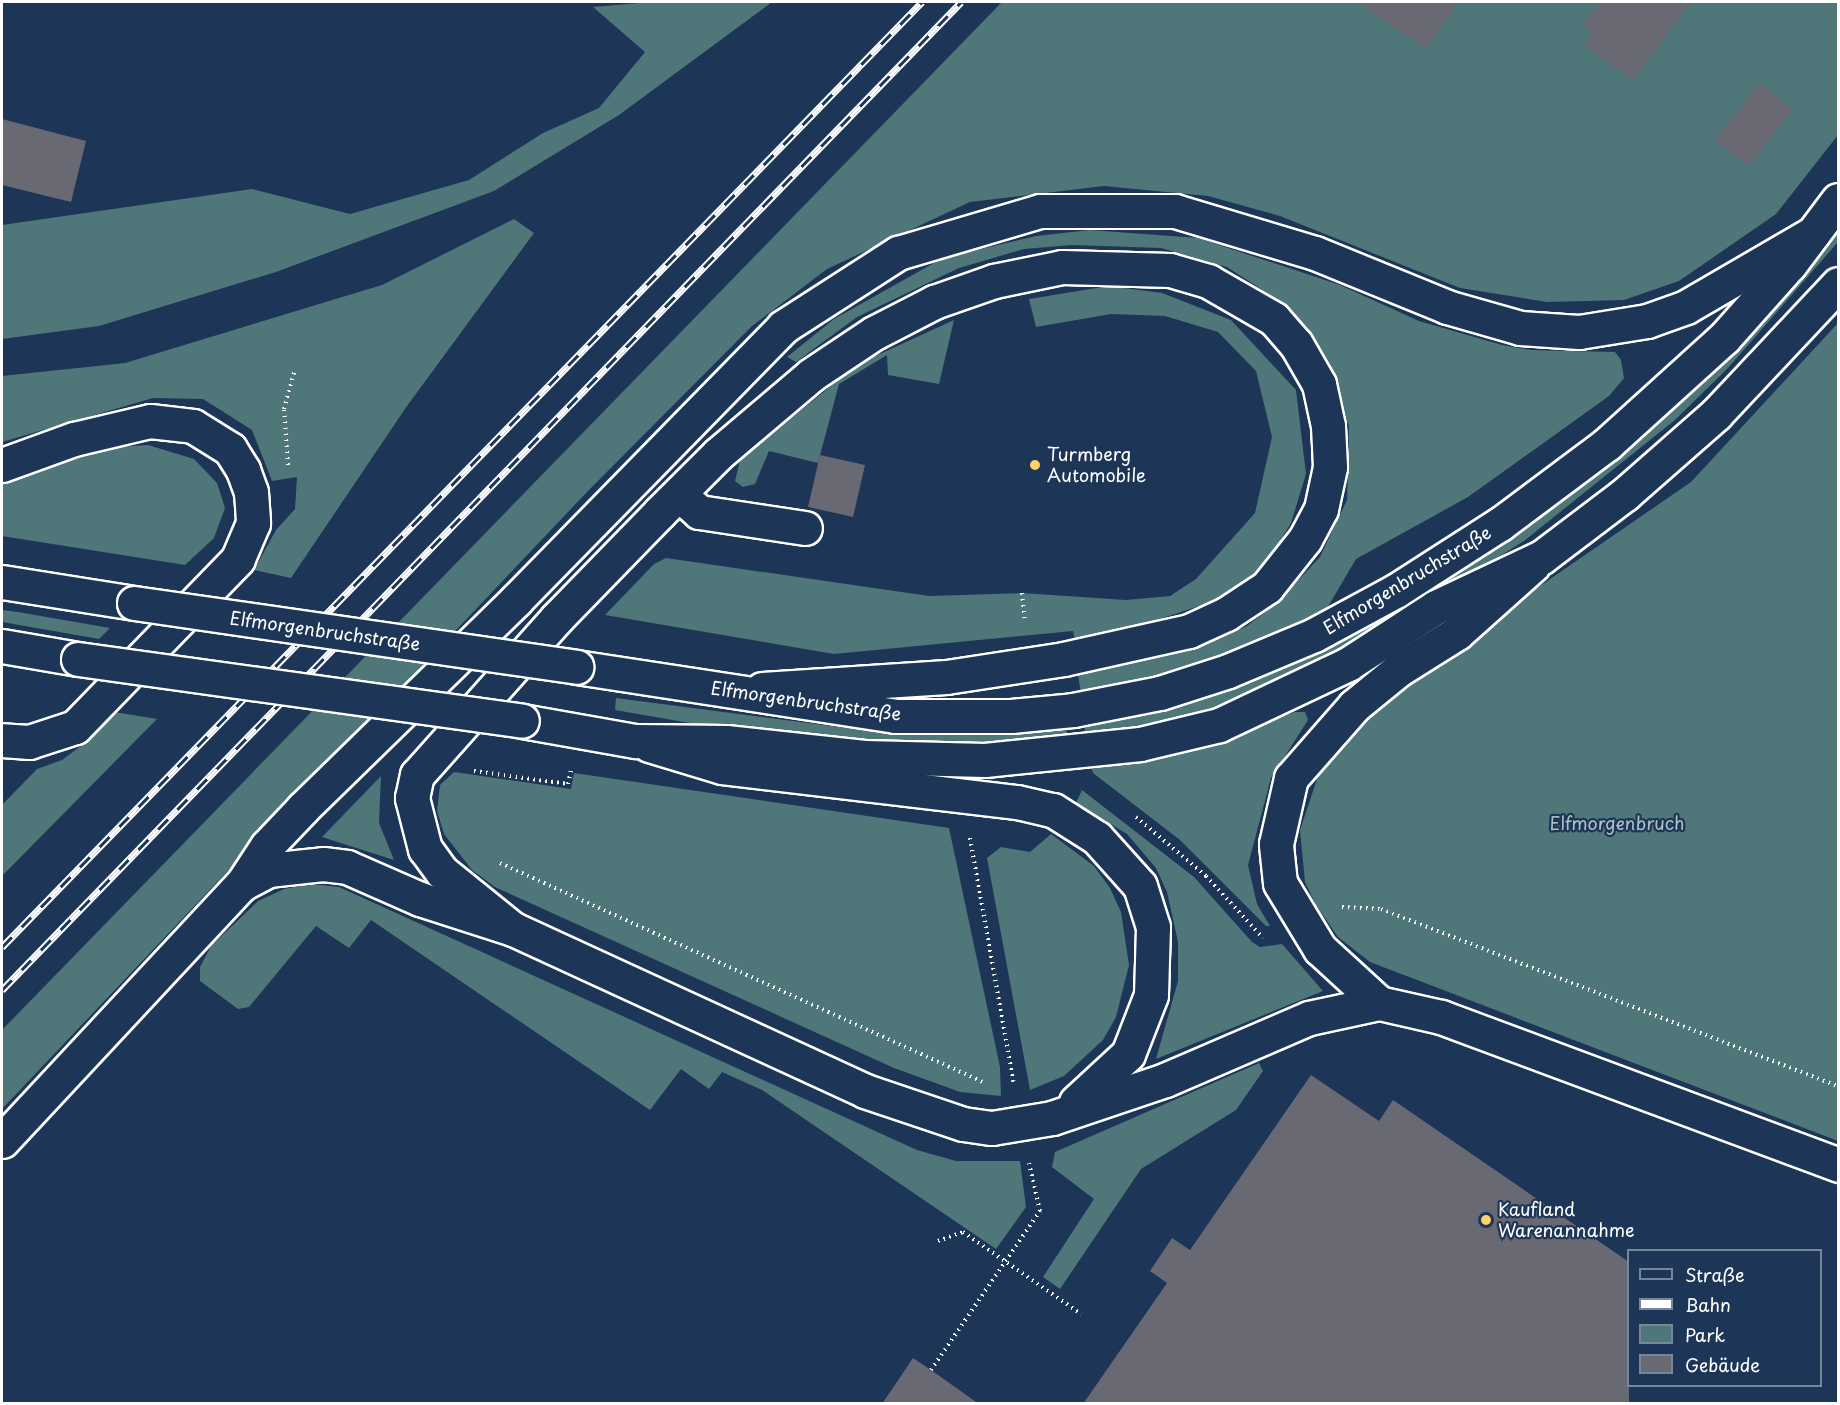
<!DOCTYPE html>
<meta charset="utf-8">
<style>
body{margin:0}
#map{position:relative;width:1840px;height:1405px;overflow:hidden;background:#1d3557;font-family:"Playpen Sans",sans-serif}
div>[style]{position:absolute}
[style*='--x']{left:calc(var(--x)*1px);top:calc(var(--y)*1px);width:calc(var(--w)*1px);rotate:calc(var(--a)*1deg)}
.green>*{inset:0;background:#4f7679}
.building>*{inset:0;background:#696973}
.path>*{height:4px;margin-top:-2px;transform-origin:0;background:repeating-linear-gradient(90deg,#fff 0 1.5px,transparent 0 6px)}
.roads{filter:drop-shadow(2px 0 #fff) drop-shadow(-2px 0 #fff) drop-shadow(0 2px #fff) drop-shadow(0 -2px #fff)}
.minor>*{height:33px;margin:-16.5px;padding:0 16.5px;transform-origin:16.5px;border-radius:16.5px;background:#1d3557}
.major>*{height:33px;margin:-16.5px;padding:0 16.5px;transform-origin:16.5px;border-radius:16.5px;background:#1d3557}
.rail>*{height:7px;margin-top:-3.5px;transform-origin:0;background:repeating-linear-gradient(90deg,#1d3557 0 14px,#fff 0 28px);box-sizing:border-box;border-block:2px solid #fff}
.bridges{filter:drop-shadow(2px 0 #fff) drop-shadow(-2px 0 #fff) drop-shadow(0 2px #fff) drop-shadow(0 -2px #fff)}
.major-bridge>*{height:33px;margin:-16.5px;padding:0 16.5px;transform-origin:16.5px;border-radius:16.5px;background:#1d3557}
.dots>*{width:16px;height:16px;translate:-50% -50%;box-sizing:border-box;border:3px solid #1d3557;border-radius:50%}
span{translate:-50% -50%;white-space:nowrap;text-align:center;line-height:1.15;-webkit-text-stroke:4.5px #1d3557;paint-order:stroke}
.poi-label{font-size:18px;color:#fff}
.left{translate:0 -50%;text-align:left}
.street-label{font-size:18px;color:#fff}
.park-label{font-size:18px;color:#b0c1c3}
.frame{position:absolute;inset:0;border:3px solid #fff;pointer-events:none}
.legend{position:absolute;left:1627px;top:1249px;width:195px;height:138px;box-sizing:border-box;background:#1d3557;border:2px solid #77869a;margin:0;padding:8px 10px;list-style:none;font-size:18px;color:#fff}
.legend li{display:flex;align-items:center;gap:12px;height:30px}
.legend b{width:30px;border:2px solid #77869a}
</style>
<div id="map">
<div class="green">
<div style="clip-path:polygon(650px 2px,772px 2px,619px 115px,494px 191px,276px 272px,99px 326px,2px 339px,2px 225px,252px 189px,350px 214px,469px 180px,543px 133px,599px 108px,645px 52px,593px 7px)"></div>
<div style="clip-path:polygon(1002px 2px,1838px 2px,1838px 135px,1776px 214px,1679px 281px,1624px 300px,1547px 302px,1460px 288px,1280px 216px,1208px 196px,1104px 186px,970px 202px,827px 269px,752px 326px,587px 492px,2px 1109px,2px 1030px)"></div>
<div style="clip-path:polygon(514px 219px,534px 233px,407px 406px,291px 578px,254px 570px,276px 530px,295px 509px,297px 477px,272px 481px,252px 430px,203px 399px,153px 398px,2px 442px,2px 376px,125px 363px,382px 285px)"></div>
<div style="clip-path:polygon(1838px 227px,1838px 242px,1728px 368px,1675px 420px,1524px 541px,1332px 661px,1222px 708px,1086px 738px,1084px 723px,1223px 693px,1273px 673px,1446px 576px)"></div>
<div style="clip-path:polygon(1090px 230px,1198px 238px,1340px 285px,1419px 321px,1502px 345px,1531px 350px,1615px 352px,1621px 360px,1624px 378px,1609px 396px,1468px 497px,1356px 559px,1326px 610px,1231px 658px,1134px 686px,1081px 694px,1078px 675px,1203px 645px,1247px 626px,1276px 604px,1320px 557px,1347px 500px,1349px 427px,1330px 364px,1312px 333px,1287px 306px,1227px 267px,1161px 248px,1072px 245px,1024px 249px,959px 268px,857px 317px,796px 362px,787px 357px,834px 319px,943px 258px,1036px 236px)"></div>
<div style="clip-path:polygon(1109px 286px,1162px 293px,1231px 320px,1296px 390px,1306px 474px,1291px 523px,1264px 567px,1221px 599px,1076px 646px,1073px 631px,834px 654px,605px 615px,654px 564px,666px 558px,929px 596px,1022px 593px,1126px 600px,1170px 596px,1196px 579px,1255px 513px,1272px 437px,1256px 371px,1218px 332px,1165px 316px,1111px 314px,1036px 327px,1029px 299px)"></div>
<div style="clip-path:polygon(954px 320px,939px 384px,888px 375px,887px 355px,839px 384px,818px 463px,769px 451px,755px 484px,743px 487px,735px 481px,740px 460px,858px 364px)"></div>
<div style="clip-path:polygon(1838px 323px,1838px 1141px,1370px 962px,1338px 937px,1316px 905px,1305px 882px,1300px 830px,1320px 770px,1385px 699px,1441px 654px,1691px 482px)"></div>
<div style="clip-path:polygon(148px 445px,194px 459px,217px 483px,225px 508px,214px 538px,185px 565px,2px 536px,2px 484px,105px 448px)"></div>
<div style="clip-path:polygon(2px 610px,18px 612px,110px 628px,99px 639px,2px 622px)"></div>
<div style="clip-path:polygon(616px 698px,847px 728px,1066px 726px,1068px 739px,974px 744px,860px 741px,724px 729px,615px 710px)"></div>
<div style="clip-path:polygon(114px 712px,157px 719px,2px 876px,2px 805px,37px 769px,62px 760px,93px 737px)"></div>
<div style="clip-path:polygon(1295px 712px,1305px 712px,1308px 720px,1271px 778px,1248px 865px,1257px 904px,1270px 926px,1266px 926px,1180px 840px,1093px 773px,1091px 766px,1210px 742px)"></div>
<div style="clip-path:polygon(454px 772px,571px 789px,574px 773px,949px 828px,1000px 1067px,1001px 1096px,960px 1092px,894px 1068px,495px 887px,472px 870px,444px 834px,437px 811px,440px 785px)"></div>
<div style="clip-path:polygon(381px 776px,379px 823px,394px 860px,322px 837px)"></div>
<div style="clip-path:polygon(1082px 790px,1194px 877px,1252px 942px,1260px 947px,1282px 944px,1323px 991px,1156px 1059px,1178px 981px,1178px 942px,1167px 892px,1156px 868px,1127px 834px,1076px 803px)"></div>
<div style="clip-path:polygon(1051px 834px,1094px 866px,1110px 888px,1121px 912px,1129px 965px,1116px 1017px,1103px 1040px,1064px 1076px,1030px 1090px,987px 858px,1001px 847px,1030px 852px)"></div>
<div style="clip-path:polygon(311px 884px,339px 887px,917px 1150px,956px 1161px,1020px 1161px,1026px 1207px,996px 1249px,762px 1090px,722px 1072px,709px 1089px,681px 1069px,650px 1110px,371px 920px,349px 948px,316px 926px,249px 1007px,238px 1009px,200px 981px,200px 967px,211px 946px,258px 901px,284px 889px)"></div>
<div style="clip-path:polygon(1259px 1063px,1263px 1071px,1236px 1110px,1141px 1169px,1060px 1289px,1043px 1277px,1094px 1199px,1052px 1167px,1055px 1152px)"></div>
</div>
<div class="building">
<div style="clip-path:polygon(1356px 2px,1458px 2px,1426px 49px)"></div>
<div style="clip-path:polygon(1599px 2px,1691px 2px,1633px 81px,1584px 45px,1593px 33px,1582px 25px)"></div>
<div style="clip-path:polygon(1760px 83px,1793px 110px,1748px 166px,1714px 140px)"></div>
<div style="clip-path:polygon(2px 119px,86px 141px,71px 202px,2px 185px)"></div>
<div style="clip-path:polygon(820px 455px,865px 465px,853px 517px,808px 507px)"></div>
<div style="clip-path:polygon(1311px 1075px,1379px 1121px,1393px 1100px,1629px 1262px,1629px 1404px,1083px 1404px,1167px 1283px,1150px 1271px,1172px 1238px,1190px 1250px)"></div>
<div style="clip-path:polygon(913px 1358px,931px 1370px,979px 1404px,882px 1404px)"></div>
</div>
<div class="path">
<div style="--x:288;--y:465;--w:56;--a:-94.1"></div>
<div style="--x:284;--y:409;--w:41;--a:-74.6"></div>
<div style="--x:1022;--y:593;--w:30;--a:84"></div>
<div style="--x:474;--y:771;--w:95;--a:7.9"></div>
<div style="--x:568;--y:784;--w:14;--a:-78"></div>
<div style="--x:1136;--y:817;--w:92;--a:40.1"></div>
<div style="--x:1206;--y:876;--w:84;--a:47.4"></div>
<div style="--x:970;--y:838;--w:251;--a:79.9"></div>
<div style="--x:500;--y:863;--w:533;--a:24.4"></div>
<div style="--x:1342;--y:907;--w:39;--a:3"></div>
<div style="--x:1381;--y:909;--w:490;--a:21.2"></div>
<div style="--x:938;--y:1241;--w:27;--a:-20"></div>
<div style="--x:963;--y:1232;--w:144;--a:34.8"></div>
<div style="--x:931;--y:1370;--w:193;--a:-55.6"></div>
<div style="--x:1040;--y:1211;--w:49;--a:-102.9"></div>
</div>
<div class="roads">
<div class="minor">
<div style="--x:2;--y:465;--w:77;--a:-19.9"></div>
<div style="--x:74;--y:439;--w:78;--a:-13.3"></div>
<div style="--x:150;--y:421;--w:43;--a:6.6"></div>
<div style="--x:193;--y:426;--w:44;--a:31.9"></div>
<div style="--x:230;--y:449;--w:25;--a:58"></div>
<div style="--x:243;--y:470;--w:23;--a:70"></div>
<div style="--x:251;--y:492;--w:31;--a:86"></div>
<div style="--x:253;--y:523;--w:39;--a:113"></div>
<div style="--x:238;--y:559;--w:234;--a:134.1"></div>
<div style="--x:75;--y:727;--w:48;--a:161.9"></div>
<div style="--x:29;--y:742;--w:27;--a:-176"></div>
<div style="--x:679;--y:494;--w:27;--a:42"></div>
<div style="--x:699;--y:512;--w:107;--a:8.6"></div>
<div style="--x:649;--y:745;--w:76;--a:16.8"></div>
<div style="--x:722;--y:767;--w:297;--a:6.8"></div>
<div style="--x:1017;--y:802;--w:37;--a:13"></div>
<div style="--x:1053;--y:810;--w:52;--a:32.5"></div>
<div style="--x:1097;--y:838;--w:64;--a:48.1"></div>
<div style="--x:1140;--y:886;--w:43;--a:72.4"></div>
<div style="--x:1153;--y:927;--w:68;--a:91.7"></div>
<div style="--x:1151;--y:995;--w:63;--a:111.3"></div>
<div style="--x:1128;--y:1054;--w:71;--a:137.3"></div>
<div style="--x:242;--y:884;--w:45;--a:-56.7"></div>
<div style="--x:267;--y:846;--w:52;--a:-46.5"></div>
<div style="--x:303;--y:808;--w:298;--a:-44.3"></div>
<div style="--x:516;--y:600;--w:382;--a:-45.6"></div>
<div style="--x:783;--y:327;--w:137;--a:-32.8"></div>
<div style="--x:898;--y:253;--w:148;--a:-16.5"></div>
<div style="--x:1040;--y:211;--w:135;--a:0"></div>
<div style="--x:1175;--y:211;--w:146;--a:16.7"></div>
<div style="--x:1315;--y:253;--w:143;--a:22.2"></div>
<div style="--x:1447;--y:307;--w:76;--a:16"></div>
<div style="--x:1520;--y:328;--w:59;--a:3.9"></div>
<div style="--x:1579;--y:332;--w:69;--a:-9.2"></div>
<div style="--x:1647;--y:321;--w:41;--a:-19.7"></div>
<div style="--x:1686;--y:307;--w:147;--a:-30.2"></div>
<div style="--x:513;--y:929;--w:91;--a:-141.2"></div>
<div style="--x:442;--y:872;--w:29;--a:-126"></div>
<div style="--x:425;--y:849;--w:53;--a:-104.3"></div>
<div style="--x:412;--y:798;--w:24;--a:-78"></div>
<div style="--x:417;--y:775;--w:210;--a:-48.3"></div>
<div style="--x:557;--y:618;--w:146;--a:-45.8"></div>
<div style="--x:659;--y:513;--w:83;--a:-45"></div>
<div style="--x:718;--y:454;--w:122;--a:-40.3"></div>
<div style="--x:811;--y:375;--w:76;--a:-33.7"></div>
<div style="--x:874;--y:333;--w:68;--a:-27.3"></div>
<div style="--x:934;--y:302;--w:64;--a:-19.3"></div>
<div style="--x:994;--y:281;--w:69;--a:-11.6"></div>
<div style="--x:1062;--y:267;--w:108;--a:1.6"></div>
<div style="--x:1170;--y:270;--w:40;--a:16"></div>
<div style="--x:1208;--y:281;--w:76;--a:29.9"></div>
<div style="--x:1274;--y:319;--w:33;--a:49"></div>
<div style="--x:1296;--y:344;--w:46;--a:60.1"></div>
<div style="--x:1319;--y:384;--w:43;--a:77.9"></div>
<div style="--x:1328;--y:426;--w:41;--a:87.2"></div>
<div style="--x:1330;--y:467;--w:43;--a:102.1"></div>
<div style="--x:1321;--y:509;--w:34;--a:118"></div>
<div style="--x:1305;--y:539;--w:61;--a:128.4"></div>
<div style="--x:1267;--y:587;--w:49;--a:146.6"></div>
<div style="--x:1226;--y:614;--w:41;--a:155.3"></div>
<div style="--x:1189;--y:631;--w:128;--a:167.4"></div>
<div style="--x:1064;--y:659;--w:119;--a:171.3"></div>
<div style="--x:946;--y:677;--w:184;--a:176.3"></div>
<div style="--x:1379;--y:1003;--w:80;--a:-137.5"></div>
<div style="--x:1320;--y:949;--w:77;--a:-121.2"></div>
<div style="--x:1280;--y:883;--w:39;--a:-96"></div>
<div style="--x:1276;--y:844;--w:68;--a:-77.2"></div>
<div style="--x:1291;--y:778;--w:96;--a:-48.8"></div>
<div style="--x:1354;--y:706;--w:57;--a:-39.3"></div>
<div style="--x:1398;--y:670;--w:70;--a:-32.1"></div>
<div style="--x:1457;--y:633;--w:102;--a:-41.8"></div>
<div style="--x:2;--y:1141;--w:352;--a:-47"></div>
<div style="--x:242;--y:884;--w:30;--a:-28"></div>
<div style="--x:268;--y:870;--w:55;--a:-6.2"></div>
<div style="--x:323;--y:864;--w:24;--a:7"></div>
<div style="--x:347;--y:867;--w:80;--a:23.7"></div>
<div style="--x:420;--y:899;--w:98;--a:17.9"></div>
<div style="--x:513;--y:929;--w:387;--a:24.7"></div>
<div style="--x:865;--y:1091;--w:103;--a:18.6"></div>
<div style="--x:963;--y:1124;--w:29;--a:8"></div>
<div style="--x:992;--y:1128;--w:61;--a:-9.5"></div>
<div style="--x:1052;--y:1118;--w:119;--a:-18.6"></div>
<div style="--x:1165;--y:1080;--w:157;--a:-23.3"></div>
<div style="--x:1309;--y:1018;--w:72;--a:-12.1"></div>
<div style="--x:1379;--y:1003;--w:64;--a:12.7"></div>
<div style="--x:1441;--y:1017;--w:424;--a:20.4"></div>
</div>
<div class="major">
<div style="--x:2;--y:582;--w:134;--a:9"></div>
<div style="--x:2;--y:646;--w:77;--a:9.7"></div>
<div style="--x:576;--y:667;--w:323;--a:8.7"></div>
<div style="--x:895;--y:716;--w:116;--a:0"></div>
<div style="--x:1011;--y:716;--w:62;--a:-5.5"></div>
<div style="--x:1073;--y:710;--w:89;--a:-11.1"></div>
<div style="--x:1160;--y:693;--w:71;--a:-17.9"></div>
<div style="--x:1228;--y:671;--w:93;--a:-22.7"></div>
<div style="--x:1314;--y:635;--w:94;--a:-28.5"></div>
<div style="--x:1397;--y:590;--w:122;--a:-32.7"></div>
<div style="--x:1500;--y:524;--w:134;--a:-36.8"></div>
<div style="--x:1607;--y:444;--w:158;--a:-42.2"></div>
<div style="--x:1724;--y:338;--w:99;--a:-48.3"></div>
<div style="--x:1790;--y:264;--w:80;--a:-53.1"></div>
<div style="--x:522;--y:721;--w:116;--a:10"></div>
<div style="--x:636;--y:741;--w:90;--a:0.6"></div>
<div style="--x:726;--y:742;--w:139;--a:6.2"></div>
<div style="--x:864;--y:757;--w:121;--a:1.4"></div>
<div style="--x:985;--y:760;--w:156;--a:-5.9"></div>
<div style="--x:1140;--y:744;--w:81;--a:-13.5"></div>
<div style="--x:1219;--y:725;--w:143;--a:-25.3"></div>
<div style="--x:1348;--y:664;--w:105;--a:-32.9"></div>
<div style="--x:1436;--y:607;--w:117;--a:-25.3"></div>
<div style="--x:1542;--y:557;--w:104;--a:-37.2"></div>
<div style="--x:1625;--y:494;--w:121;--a:-41.3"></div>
<div style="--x:1716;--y:414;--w:178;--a:-46.8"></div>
</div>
</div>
<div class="rail">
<div style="--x:2;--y:947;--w:1319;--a:-45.77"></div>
<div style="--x:2;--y:990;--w:1377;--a:-45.85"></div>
</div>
<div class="bridges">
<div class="major-bridge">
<div style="--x:134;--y:603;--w:447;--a:8.2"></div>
<div style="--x:78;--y:659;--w:448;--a:7.9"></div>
</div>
</div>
<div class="dots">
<div style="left:1035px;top:465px;background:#ffd166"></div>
<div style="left:1486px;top:1220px;background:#ffd166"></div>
</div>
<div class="poi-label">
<span class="left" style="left:1047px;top:465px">Turmberg<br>Automobile</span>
<span class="left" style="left:1498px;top:1220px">Kaufland<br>Warenannahme</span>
</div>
<div class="street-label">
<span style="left:1407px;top:580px;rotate:-31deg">Elfmorgenbruchstraße</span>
<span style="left:325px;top:631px;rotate:8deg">Elfmorgenbruchstraße</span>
<span style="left:806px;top:701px;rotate:8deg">Elfmorgenbruchstraße</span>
</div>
<div class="park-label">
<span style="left:1617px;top:823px">Elfmorgenbruch</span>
</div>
<div class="frame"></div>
<ul class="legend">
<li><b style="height:8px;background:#1d3557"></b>Straße</li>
<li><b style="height:8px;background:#fff"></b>Bahn</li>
<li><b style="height:16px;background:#4f7679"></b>Park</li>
<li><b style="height:16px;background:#696973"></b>Gebäude</li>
</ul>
</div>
